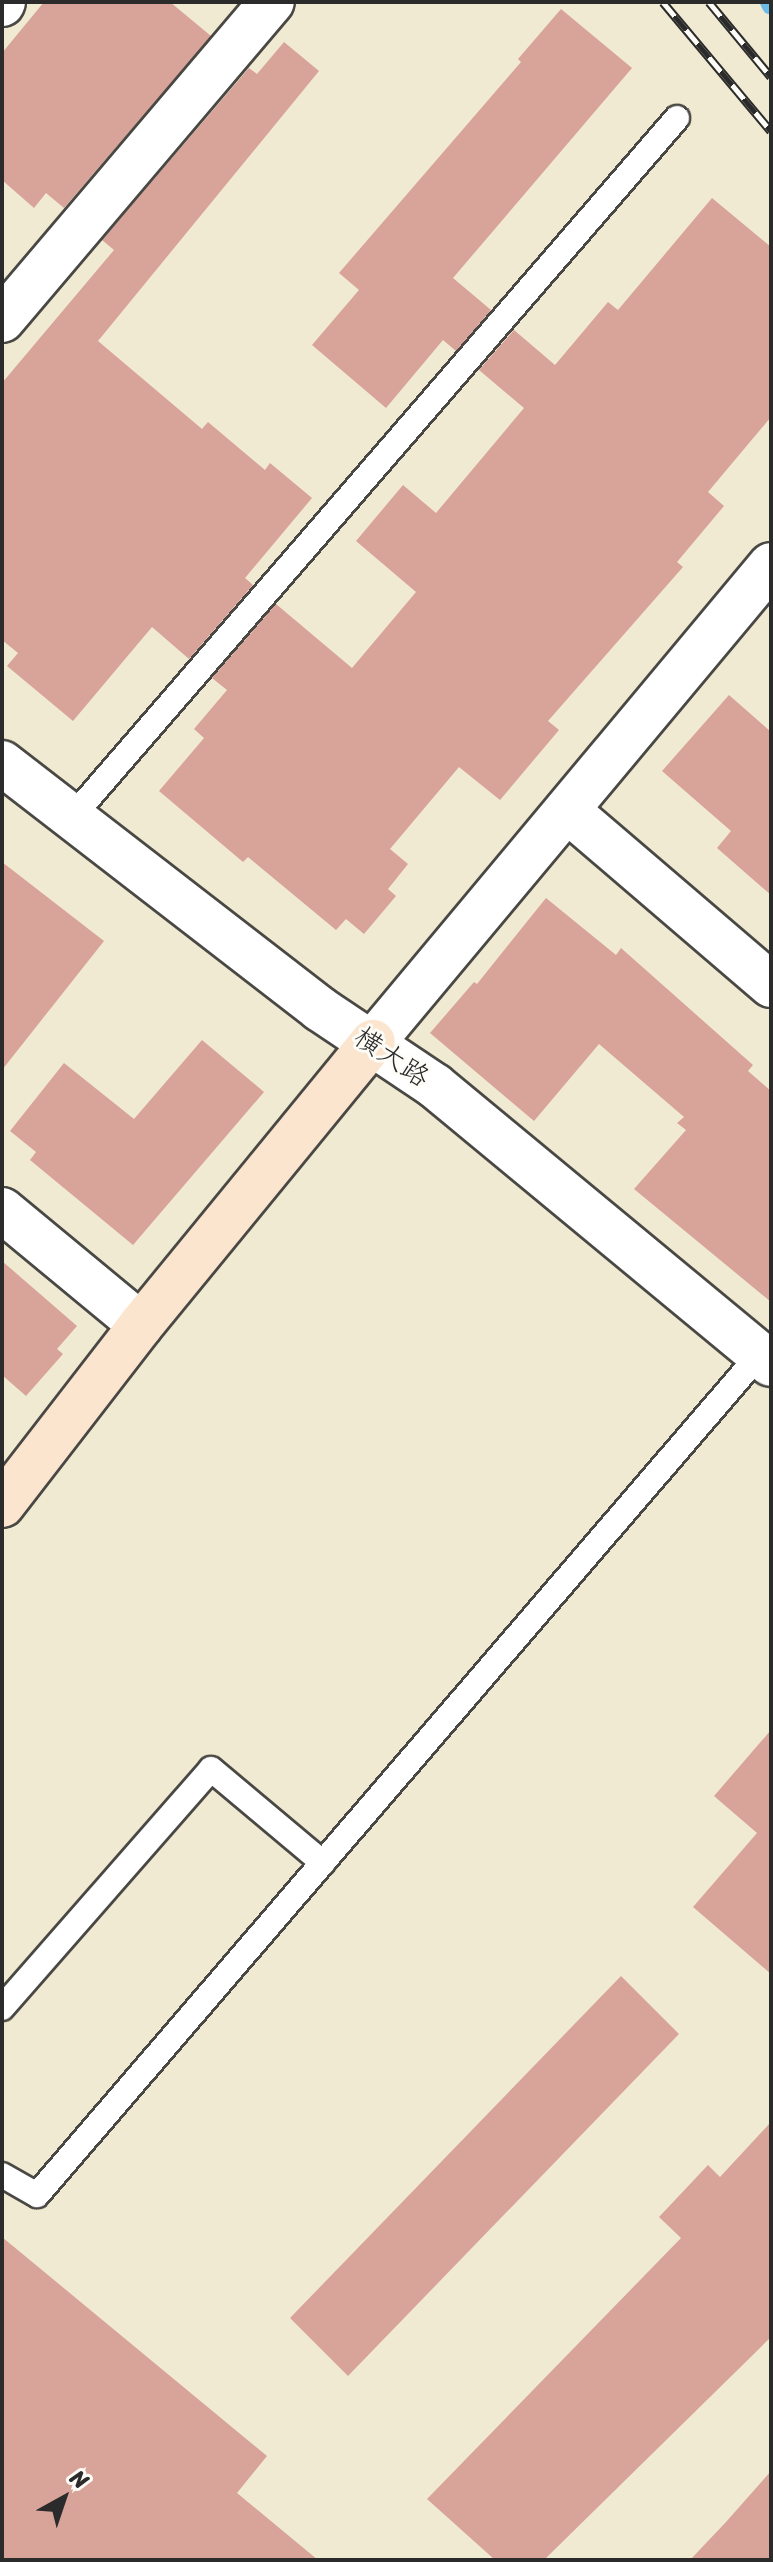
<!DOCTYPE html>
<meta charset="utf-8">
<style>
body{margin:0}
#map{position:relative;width:773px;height:2562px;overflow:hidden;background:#f1ead2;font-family:Sriracha,"Klee One",sans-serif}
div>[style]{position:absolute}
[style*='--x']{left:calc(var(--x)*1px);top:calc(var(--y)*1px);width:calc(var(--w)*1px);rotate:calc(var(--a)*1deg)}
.stream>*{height:18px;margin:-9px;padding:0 9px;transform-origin:9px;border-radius:9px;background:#6dbce8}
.building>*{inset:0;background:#d8a399}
.roads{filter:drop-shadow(2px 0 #494844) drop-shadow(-2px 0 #494844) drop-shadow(0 2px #494844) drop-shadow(0 -2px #494844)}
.lane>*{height:24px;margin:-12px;padding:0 12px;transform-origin:12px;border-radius:12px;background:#fff}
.street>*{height:44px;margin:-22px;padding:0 22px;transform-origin:22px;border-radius:22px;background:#fff}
.secondary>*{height:44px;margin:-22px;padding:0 22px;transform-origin:22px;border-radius:22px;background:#fbe5cf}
.rail>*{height:9px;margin-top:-4.5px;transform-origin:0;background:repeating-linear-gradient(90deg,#fdfcf7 0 18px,#2b2b2b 0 36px);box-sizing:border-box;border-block:2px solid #2b2b2b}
span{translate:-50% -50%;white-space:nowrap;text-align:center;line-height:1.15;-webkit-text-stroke:6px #fdfcf7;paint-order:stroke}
.street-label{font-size:28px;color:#2b2b2b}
.frame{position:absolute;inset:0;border:4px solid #2b2b2b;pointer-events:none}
.north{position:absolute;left:24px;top:2458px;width:80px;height:80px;-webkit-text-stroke:6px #fdfcf7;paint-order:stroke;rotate:40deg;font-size:22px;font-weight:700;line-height:32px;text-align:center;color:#2b2b2b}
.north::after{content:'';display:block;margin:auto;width:28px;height:36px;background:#2b2b2b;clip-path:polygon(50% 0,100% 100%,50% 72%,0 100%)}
</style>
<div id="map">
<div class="stream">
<div style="--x:769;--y:2;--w:4;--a:63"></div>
</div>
<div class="building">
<div style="clip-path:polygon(44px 2px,170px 2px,211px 36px,64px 208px,46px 193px,34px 208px,2px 180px,2px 53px)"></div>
<div style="clip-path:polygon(561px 9px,632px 68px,453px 278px,491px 310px,456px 351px,443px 340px,386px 408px,312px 345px,359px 290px,339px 273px,521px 62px,518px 59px)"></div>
<div style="clip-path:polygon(284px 42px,319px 71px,98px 341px,202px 429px,208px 422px,265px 470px,270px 463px,312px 498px,245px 578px,253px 585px,189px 659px,152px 627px,73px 721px,7px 666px,18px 653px,2px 640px,2px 383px,114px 250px,102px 240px,249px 68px,257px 74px)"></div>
<div style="clip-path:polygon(712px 198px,771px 247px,771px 417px,708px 492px,724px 506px,677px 562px,683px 567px,548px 721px,559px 730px,500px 800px,459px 767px,390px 849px,408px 864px,388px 889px,396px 896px,364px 934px,346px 919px,336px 930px,248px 857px,243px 862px,159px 791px,204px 738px,194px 729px,227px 690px,212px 678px,276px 604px,352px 668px,416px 592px,356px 541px,403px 485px,436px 513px,524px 408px,479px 370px,514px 330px,555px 365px,608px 302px,618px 310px)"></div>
<div style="clip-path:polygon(729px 695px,771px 732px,771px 895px,717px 848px,731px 831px,662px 771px)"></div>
<div style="clip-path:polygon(2px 862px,104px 941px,2px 1070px)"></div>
<div style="clip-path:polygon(546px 898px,616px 955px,621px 948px,753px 1065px,748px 1071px,771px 1091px,771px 1302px,634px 1189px,686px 1130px,677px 1123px,684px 1117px,599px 1044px,534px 1121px,430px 1033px,474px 982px,477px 984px)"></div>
<div style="clip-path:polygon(202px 1040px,264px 1092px,133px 1245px,30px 1160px,36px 1152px,10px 1131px,64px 1063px,134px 1119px)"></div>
<div style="clip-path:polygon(2px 1261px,77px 1326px,57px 1349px,63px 1354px,26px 1396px,2px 1375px)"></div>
<div style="clip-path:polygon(771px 1730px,771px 1974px,693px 1907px,757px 1833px,714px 1796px)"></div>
<div style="clip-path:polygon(621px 1976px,679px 2034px,348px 2376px,290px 2318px)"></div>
<div style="clip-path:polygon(771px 2122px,771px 2337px,544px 2560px,495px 2560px,427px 2499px,681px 2238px,659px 2217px,708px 2165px,720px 2177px)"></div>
<div style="clip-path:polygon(2px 2237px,267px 2456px,237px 2493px,318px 2560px,2px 2560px)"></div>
<div style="clip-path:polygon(771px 2471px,771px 2560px,690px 2560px,726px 2522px)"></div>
</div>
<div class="roads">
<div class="lane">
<div style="--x:73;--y:816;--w:923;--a:-49.13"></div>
<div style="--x:2;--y:2008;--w:317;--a:-48.8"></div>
<div style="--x:211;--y:1769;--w:146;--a:40"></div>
<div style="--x:2;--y:2175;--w:40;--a:29.7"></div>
<div style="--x:37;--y:2195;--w:1108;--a:-49.32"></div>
</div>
<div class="street">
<div style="--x:2;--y:4;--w:2;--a:-63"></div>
<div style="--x:2;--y:320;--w:417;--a:-49.7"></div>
<div style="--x:2;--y:763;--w:402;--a:37.7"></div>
<div style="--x:320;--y:1009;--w:138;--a:33.8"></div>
<div style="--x:435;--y:1086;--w:436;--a:39.6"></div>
<div style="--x:567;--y:810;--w:269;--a:40.6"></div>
<div style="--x:373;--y:1042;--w:621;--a:-50.16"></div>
<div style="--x:2;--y:1210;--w:180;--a:39.6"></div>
</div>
<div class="secondary">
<div style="--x:2;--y:1505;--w:227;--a:-52.3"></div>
<div style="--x:141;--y:1325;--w:366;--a:-50.7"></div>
</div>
</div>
<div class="rail">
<div style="--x:663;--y:2;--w:168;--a:50.1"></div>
<div style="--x:709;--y:2;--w:97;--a:50.4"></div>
</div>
<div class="street-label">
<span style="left:392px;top:1057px;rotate:34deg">横大路</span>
</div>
<div class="frame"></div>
<div class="north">N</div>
</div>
